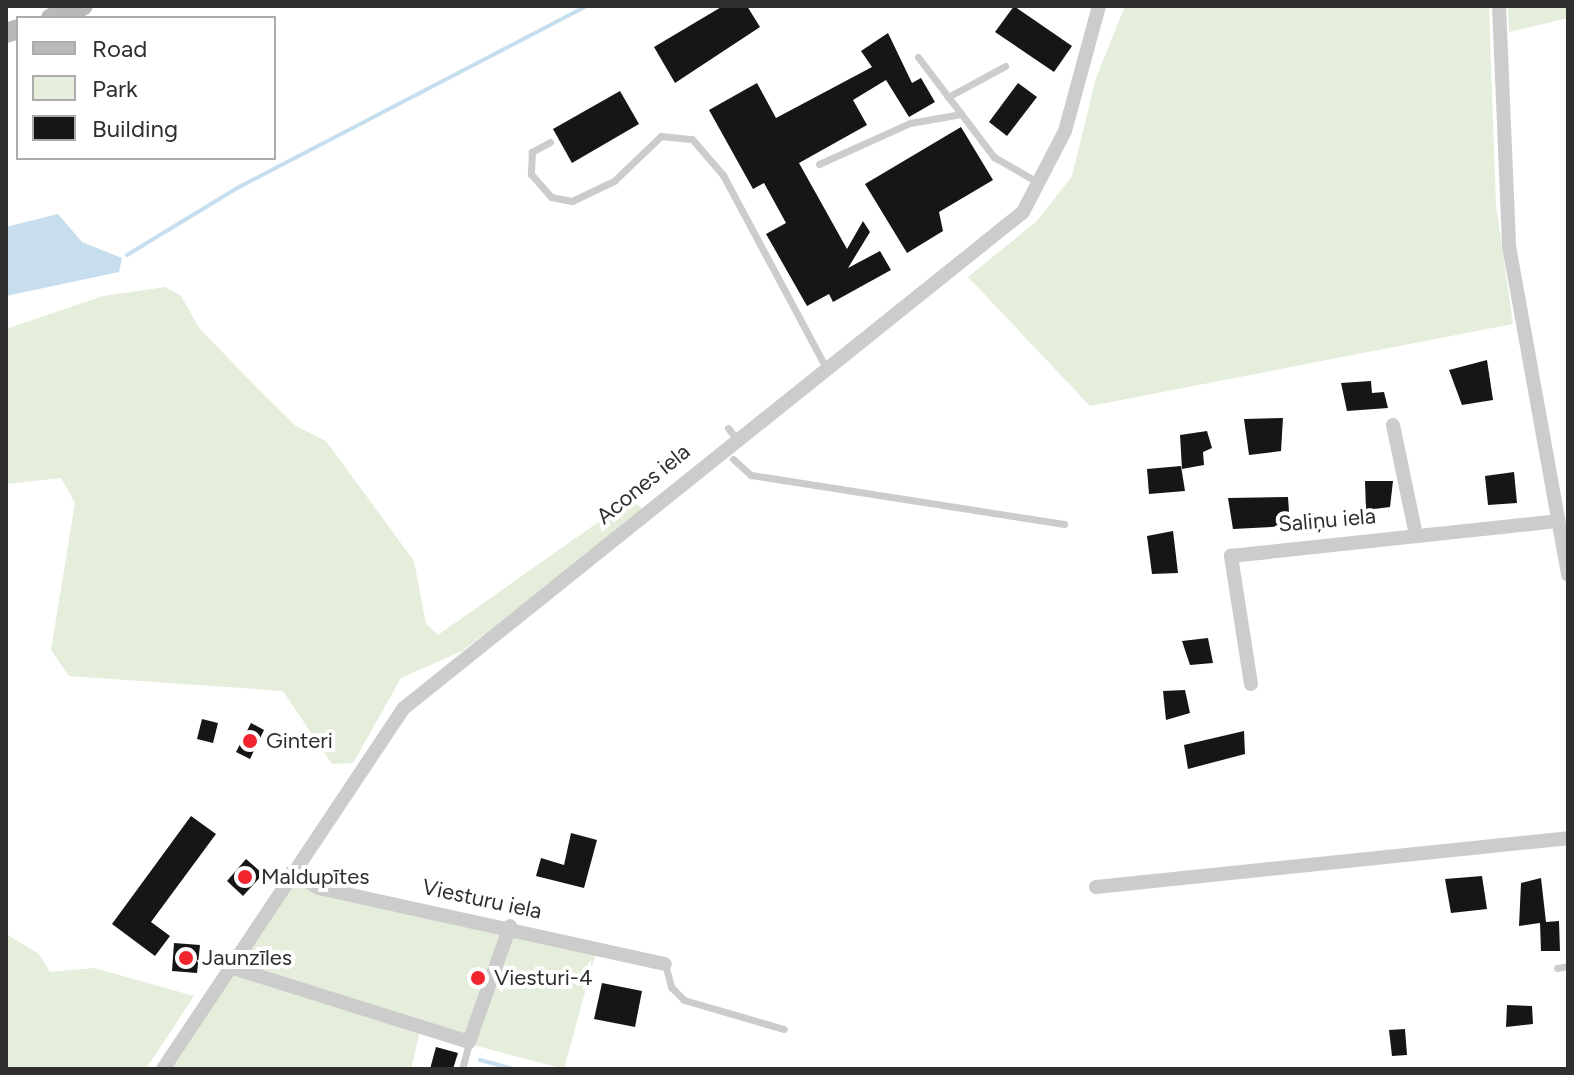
<!DOCTYPE html>
<meta charset="utf-8">
<style>
body{margin:0}
#map{position:relative;width:1574px;height:1075px;overflow:hidden;background:#fff;font-family:Figtree,sans-serif}
div>[style]{position:absolute}
[style*='--x']{left:calc(var(--x)*1px);top:calc(var(--y)*1px);width:calc(var(--w)*1px);rotate:calc(var(--a)*1deg)}
.green>*{inset:0;background:#e5eddb}
.water>*{inset:0;background:#c6deee}
.stream>*{height:4px;margin:-2px;padding:0 2px;transform-origin:2px;border-radius:2px;background:#c6deee}
.building>*{inset:0;background:#161616}
.lane>*{height:7px;margin:-3.5px;padding:0 3.5px;transform-origin:3.5px;border-radius:3.5px;background:#ccc}
.street>*{height:14px;margin:-7px;padding:0 7px;transform-origin:7px;border-radius:7px;background:#ccc}
.secondary>*{height:20px;margin:-10px;padding:0 10px;transform-origin:10px;border-radius:10px;background:#b9b9b9}
.dots>*{width:22px;height:22px;translate:-50% -50%;box-sizing:border-box;border:4px solid #fff;border-radius:50%}
span{translate:-50% -50%;white-space:nowrap;text-align:center;line-height:1.15;-webkit-text-stroke:8px #fff;paint-order:stroke}
.street-label{font-size:22px;color:#2f2f2f}
.poi-label{font-size:22px;color:#2f2f2f}
.left{translate:0 -50%;text-align:left}
.frame{position:absolute;inset:0;border:8px solid #2f2f2f;pointer-events:none}
.legend{position:absolute;left:16px;top:16px;width:260px;height:144px;box-sizing:border-box;background:#fff;border:2px solid #acacac;margin:0;padding:10px 14px;list-style:none;font-size:24px;color:#2f2f2f}
.legend li{display:flex;align-items:center;gap:16px;height:40px}
.legend b{width:40px;border:2px solid #acacac}
</style>
<div id="map">
<div class="green">
<div style="clip-path:polygon(1125px 6px,1489px 6px,1496px 205px,1513px 324px,1090px 406px,968px 277px,1037px 221px,1072px 176px,1096px 78px)"></div>
<div style="clip-path:polygon(1508px 6px,1568px 6px,1568px 18px,1509px 32px)"></div>
<div style="clip-path:polygon(165px 287px,181px 296px,199px 328px,262px 393px,296px 426px,326px 441px,414px 561px,426px 624px,438px 635px,631px 499px,645px 511px,462px 651px,401px 678px,353px 763px,332px 764px,283px 691px,69px 676px,51px 650px,75px 503px,61px 478px,6px 484px,6px 329px,103px 296px)"></div>
<div style="clip-path:polygon(292px 872px,319px 888px,597px 948px,564px 1069px,420px 1031px,411px 1069px,163px 1069px)"></div>
<div style="clip-path:polygon(6px 934px,39px 954px,50px 972px,94px 968px,194px 996px,146px 1069px,6px 1069px)"></div>
</div>
<div class="water">
<div style="clip-path:polygon(58px 214px,82px 242px,122px 258px,119px 272px,6px 296px,6px 227px)"></div>
</div>
<div class="stream">
<div style="--x:127;--y:255;--w:131;--a:-31.3"></div>
<div style="--x:239;--y:187;--w:392;--a:-27.5"></div>
<div style="--x:480;--y:1060;--w:34;--a:15"></div>
</div>
<div class="building">
<div style="clip-path:polygon(723px 6px,747px 6px,760px 27px,675px 83px,654px 47px)"></div>
<div style="clip-path:polygon(1014px 6px,1072px 46px,1054px 72px,995px 32px)"></div>
<div style="clip-path:polygon(888px 33px,912px 83px,921px 78px,935px 102px,909px 117px,886px 80px,853px 100px,867px 125px,799px 163px,847px 249px,863px 221px,870px 232px,848px 268px,880px 251px,891px 270px,833px 302px,829px 294px,807px 306px,766px 234px,786px 223px,764px 183px,753px 189px,709px 110px,757px 83px,776px 118px,872px 67px,861px 51px)"></div>
<div style="clip-path:polygon(1018px 83px,1037px 97px,1007px 136px,989px 122px)"></div>
<div style="clip-path:polygon(620px 91px,639px 124px,572px 163px,553px 129px)"></div>
<div style="clip-path:polygon(961px 127px,993px 180px,939px 212px,943px 231px,907px 253px,865px 184px)"></div>
<div style="clip-path:polygon(1487px 360px,1493px 400px,1462px 405px,1449px 370px)"></div>
<div style="clip-path:polygon(1371px 381px,1372px 393px,1384px 392px,1388px 408px,1347px 411px,1341px 383px)"></div>
<div style="clip-path:polygon(1283px 418px,1281px 451px,1249px 455px,1244px 419px)"></div>
<div style="clip-path:polygon(1207px 431px,1212px 448px,1203px 452px,1204px 465px,1182px 469px,1180px 435px)"></div>
<div style="clip-path:polygon(1181px 466px,1185px 491px,1149px 494px,1147px 469px)"></div>
<div style="clip-path:polygon(1514px 472px,1517px 503px,1488px 505px,1485px 476px)"></div>
<div style="clip-path:polygon(1365px 481px,1393px 481px,1390px 507px,1366px 510px)"></div>
<div style="clip-path:polygon(1288px 497px,1290px 526px,1233px 529px,1228px 498px)"></div>
<div style="clip-path:polygon(1173px 531px,1178px 573px,1152px 574px,1147px 536px)"></div>
<div style="clip-path:polygon(1208px 638px,1213px 663px,1190px 665px,1182px 641px)"></div>
<div style="clip-path:polygon(1185px 690px,1190px 713px,1166px 720px,1163px 691px)"></div>
<div style="clip-path:polygon(202px 719px,218px 723px,213px 743px,197px 739px)"></div>
<div style="clip-path:polygon(251px 723px,264px 730px,250px 759px,236px 752px)"></div>
<div style="clip-path:polygon(1244px 731px,1245px 754px,1188px 769px,1184px 745px)"></div>
<div style="clip-path:polygon(191px 816px,216px 834px,151px 922px,170px 936px,155px 956px,112px 924px)"></div>
<div style="clip-path:polygon(571px 833px,597px 840px,584px 888px,536px 876px,541px 858px,564px 865px)"></div>
<div style="clip-path:polygon(246px 859px,263px 874px,243px 896px,227px 881px)"></div>
<div style="clip-path:polygon(1482px 876px,1487px 909px,1451px 913px,1445px 879px)"></div>
<div style="clip-path:polygon(1541px 878px,1546px 922px,1559px 921px,1560px 951px,1541px 951px,1540px 923px,1519px 926px,1521px 883px)"></div>
<div style="clip-path:polygon(174px 943px,200px 945px,197px 973px,172px 971px)"></div>
<div style="clip-path:polygon(602px 983px,642px 991px,635px 1027px,594px 1019px)"></div>
<div style="clip-path:polygon(1507px 1005px,1532px 1006px,1533px 1024px,1506px 1027px)"></div>
<div style="clip-path:polygon(1405px 1029px,1407px 1055px,1392px 1056px,1389px 1030px)"></div>
<div style="clip-path:polygon(436px 1047px,458px 1053px,453px 1069px,430px 1069px)"></div>
</div>
<div class="lane">
<div style="--x:918;--y:57;--w:126;--a:52.8"></div>
<div style="--x:994;--y:157;--w:52;--a:30"></div>
<div style="--x:948;--y:97;--w:65;--a:-28.5"></div>
<div style="--x:550;--y:142;--w:21;--a:151"></div>
<div style="--x:532;--y:152;--w:22;--a:93"></div>
<div style="--x:531;--y:174;--w:30;--a:49"></div>
<div style="--x:551;--y:197;--w:21;--a:11"></div>
<div style="--x:572;--y:201;--w:47;--a:-25.5"></div>
<div style="--x:614;--y:181;--w:65;--a:-43.8"></div>
<div style="--x:661;--y:136;--w:31;--a:6"></div>
<div style="--x:692;--y:139;--w:48;--a:49.3"></div>
<div style="--x:723;--y:175;--w:217;--a:61.9"></div>
<div style="--x:819;--y:164;--w:100;--a:-24.3"></div>
<div style="--x:910;--y:123;--w:52;--a:-10"></div>
<div style="--x:728;--y:428;--w:11;--a:52"></div>
<div style="--x:733;--y:459;--w:24;--a:42"></div>
<div style="--x:751;--y:475;--w:317;--a:8.9"></div>
<div style="--x:665;--y:964;--w:24;--a:75"></div>
<div style="--x:671;--y:987;--w:18;--a:45"></div>
<div style="--x:684;--y:1000;--w:104;--a:16.2"></div>
<div style="--x:1557;--y:968;--w:11;--a:-10"></div>
<div style="--x:462;--y:1069;--w:28;--a:-75"></div>
</div>
<div class="street">
<div style="--x:1499;--y:6;--w:240;--a:87.6"></div>
<div style="--x:1509;--y:246;--w:334;--a:79.8"></div>
<div style="--x:1393;--y:425;--w:112;--a:78.2"></div>
<div style="--x:1251;--y:684;--w:130;--a:-98.9"></div>
<div style="--x:1231;--y:556;--w:328;--a:-6.1"></div>
<div style="--x:292;--y:872;--w:31;--a:31"></div>
<div style="--x:319;--y:888;--w:354;--a:12.4"></div>
<div style="--x:1096;--y:887;--w:475;--a:-5.9"></div>
<div style="--x:230;--y:967;--w:250;--a:17.4"></div>
<div style="--x:469;--y:1042;--w:123;--a:-70.5"></div>
<div style="--x:163;--y:1069;--w:434;--a:-56.3"></div>
<div style="--x:404;--y:708;--w:793;--a:-38.7"></div>
<div style="--x:1023;--y:212;--w:91;--a:-62.6"></div>
<div style="--x:1065;--y:131;--w:130;--a:-74.8"></div>
</div>
<div class="secondary">
<div style="--x:51;--y:18;--w:34;--a:-21"></div>
<div style="--x:6;--y:33;--w:13;--a:-18"></div>
</div>
<div class="dots">
<div style="left:250px;top:741px;background:#f2252f"></div>
<div style="left:245px;top:877px;background:#f2252f"></div>
<div style="left:186px;top:958px;background:#f2252f"></div>
<div style="left:478px;top:978px;background:#f2252f"></div>
</div>
<div class="street-label">
<span style="left:643px;top:484px;rotate:-39deg">Acones iela</span>
<span style="left:1327px;top:520px;rotate:-5deg">Saliņu iela</span>
<span style="left:482px;top:899px;rotate:12deg">Viesturu iela</span>
</div>
<div class="poi-label">
<span class="left" style="left:266px;top:741px">Ginteri</span>
<span class="left" style="left:261px;top:877px">Maldupītes</span>
<span class="left" style="left:202px;top:958px">Jaunzīles</span>
<span class="left" style="left:494px;top:978px">Viesturi-4</span>
</div>
<div class="frame"></div>
<ul class="legend">
<li><b style="height:10px;background:#b9b9b9"></b>Road</li>
<li><b style="height:22px;background:#e5eddb"></b>Park</li>
<li><b style="height:22px;background:#161616"></b>Building</li>
</ul>
</div>
